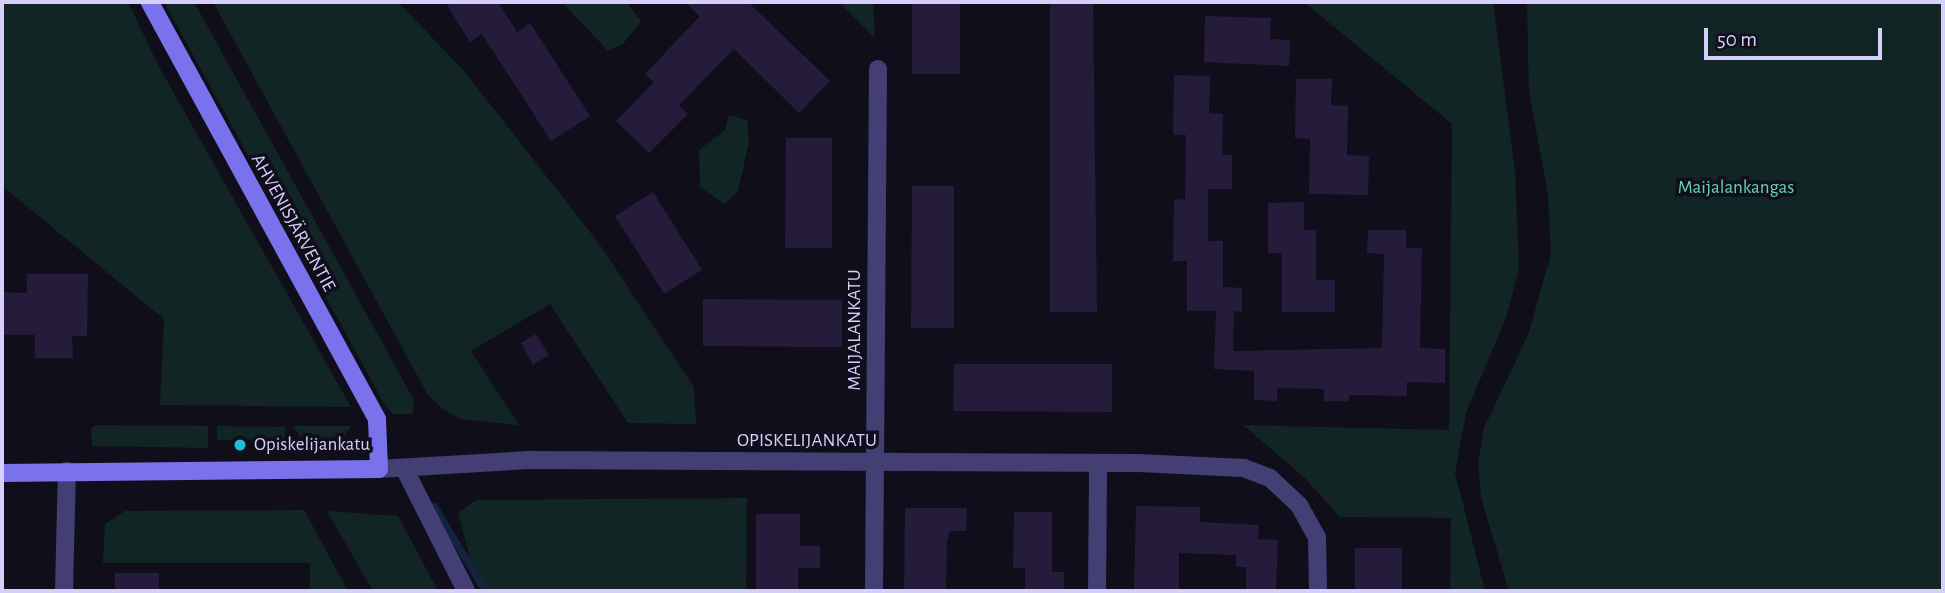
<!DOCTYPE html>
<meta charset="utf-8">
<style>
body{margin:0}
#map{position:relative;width:1945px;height:593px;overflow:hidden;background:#110e1c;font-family:"Alegreya Sans",sans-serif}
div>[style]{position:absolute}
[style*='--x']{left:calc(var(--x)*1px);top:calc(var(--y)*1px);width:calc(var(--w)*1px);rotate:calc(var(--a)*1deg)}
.green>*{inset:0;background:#122525}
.stream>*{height:7px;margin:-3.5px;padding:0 3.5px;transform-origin:3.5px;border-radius:3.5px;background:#14233f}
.building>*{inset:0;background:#241c3a}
.street>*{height:18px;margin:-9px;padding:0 9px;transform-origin:9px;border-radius:9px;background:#433f75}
.secondary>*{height:18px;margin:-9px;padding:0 9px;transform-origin:9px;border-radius:9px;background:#7a72ed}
.dots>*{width:19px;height:19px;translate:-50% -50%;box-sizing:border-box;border:4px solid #110e1c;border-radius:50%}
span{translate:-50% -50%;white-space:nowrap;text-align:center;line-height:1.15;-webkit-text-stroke:7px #110e1c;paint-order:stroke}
.park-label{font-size:19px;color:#65cfb9}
.street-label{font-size:19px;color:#d5cff9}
.poi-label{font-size:19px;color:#d5cff9}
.left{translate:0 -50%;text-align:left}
.frame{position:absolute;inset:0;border:4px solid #d5cff9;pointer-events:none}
.scale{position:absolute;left:1704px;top:28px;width:178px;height:32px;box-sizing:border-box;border:4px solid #d5cff9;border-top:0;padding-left:9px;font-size:21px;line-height:24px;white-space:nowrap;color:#d5cff9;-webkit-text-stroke:5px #110e1c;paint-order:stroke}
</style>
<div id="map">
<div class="green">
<div style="clip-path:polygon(2px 2px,128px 2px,158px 65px,351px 407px,160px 405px,164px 319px,2px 186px)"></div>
<div style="clip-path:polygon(164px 2px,194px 2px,414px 400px,413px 414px,393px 414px,385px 405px)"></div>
<div style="clip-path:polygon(213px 2px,398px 2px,465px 72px,600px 245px,694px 387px,696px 424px,628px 423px,550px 304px,471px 351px,519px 425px,460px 419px,442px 408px,428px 395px)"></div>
<div style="clip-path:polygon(562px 2px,626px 2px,641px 21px,623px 44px,608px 51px)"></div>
<div style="clip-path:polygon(839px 2px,873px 2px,875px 38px)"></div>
<div style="clip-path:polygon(1304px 2px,1493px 2px,1515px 171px,1519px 268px,1507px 315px,1466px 413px,1455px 473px,1485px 591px,1450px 591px,1451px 518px,1340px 517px,1304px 477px,1243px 425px,1449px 430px,1452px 124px)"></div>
<div style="clip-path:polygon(1527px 2px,1943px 2px,1943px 591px,1509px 591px,1481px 497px,1478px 464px,1484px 428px,1528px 335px,1551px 254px,1548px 195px,1529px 91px)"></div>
<div style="clip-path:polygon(729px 115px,747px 120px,749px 142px,738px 191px,724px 204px,700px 187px,699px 150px,725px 130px)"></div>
<div style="clip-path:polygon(98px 425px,208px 426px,208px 448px,92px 446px,91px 428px)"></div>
<div style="clip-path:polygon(217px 426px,285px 427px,285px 439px,217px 440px)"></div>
<div style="clip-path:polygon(292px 426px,351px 426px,343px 437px,322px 446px,308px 446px)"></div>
<div style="clip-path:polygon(747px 498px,746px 591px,488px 591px,472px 566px,458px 513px,476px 500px)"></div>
<div style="clip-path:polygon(304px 510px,348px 591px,310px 591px,310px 563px,103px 563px,105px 524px,125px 511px)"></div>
<div style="clip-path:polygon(327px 511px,398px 516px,438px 591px,373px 591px)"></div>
</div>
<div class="stream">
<div style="--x:434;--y:506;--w:99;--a:59"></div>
</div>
<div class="building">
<div style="clip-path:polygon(445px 2px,498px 2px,517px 32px,530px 23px,590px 116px,551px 141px,482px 34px,470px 42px)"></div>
<div style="clip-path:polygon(685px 2px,748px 2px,830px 81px,799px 113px,734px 49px,679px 105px,688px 114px,649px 153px,616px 121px,654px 82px,645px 74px,700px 16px)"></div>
<div style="clip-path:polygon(912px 2px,960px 2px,960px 74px,912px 74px)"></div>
<div style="clip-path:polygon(1050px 2px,1093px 2px,1097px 312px,1050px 312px)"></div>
<div style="clip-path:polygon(1205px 16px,1271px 18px,1270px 39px,1290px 40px,1289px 66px,1204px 62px)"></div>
<div style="clip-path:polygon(1174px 75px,1210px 76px,1209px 113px,1223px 114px,1222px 155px,1232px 155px,1232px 189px,1208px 189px,1208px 241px,1223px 241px,1223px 287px,1242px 288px,1242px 312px,1234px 311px,1233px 351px,1382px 348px,1384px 254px,1367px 253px,1368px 230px,1406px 230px,1406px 248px,1422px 248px,1420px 348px,1445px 349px,1445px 383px,1407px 382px,1407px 396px,1349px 395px,1349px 401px,1324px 401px,1324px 389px,1277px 388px,1277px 401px,1254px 400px,1254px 371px,1214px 369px,1216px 311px,1187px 311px,1187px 261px,1173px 261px,1174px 199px,1185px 200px,1186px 135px,1173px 135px)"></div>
<div style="clip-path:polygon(1296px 79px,1332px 79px,1331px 105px,1348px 106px,1347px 155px,1369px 156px,1368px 195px,1309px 194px,1310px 139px,1295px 138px)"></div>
<div style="clip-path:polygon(786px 138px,832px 138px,832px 248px,785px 248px)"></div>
<div style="clip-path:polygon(912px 186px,954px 186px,954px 328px,911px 328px)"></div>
<div style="clip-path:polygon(653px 192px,702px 270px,664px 294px,615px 216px)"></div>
<div style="clip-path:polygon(1304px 202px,1304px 230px,1316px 230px,1316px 280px,1335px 280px,1335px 312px,1282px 312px,1282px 253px,1268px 253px,1268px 203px)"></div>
<div style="clip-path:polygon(27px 274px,88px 274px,87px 336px,72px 336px,73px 358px,35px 358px,35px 335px,3px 335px,3px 292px,27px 293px)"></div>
<div style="clip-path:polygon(703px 299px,842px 300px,842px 347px,703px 346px)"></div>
<div style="clip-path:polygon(536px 334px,549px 355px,533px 365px,521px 343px)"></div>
<div style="clip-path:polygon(954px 364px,1112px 364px,1112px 412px,953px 411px)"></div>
<div style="clip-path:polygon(1136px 506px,1200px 507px,1200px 522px,1259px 525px,1258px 539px,1278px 540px,1276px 591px,1246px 591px,1246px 567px,1236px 567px,1236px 555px,1179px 553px,1179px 590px,1134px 591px)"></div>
<div style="clip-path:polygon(905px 508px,967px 508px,966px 531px,950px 531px,947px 541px,946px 591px,904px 591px)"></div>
<div style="clip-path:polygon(1014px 512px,1052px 512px,1052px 572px,1064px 572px,1064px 591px,1025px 591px,1025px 568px,1013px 568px)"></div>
<div style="clip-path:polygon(756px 514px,800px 514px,800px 546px,820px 546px,820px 568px,798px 568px,798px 591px,756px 591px)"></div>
<div style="clip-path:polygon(1355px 548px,1402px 548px,1402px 591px,1355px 591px)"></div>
<div style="clip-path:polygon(115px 573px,159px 573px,159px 591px,115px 591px)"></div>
</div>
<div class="street">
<div style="--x:404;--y:468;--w:138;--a:63.2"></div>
<div style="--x:379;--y:469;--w:150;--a:-3.4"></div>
<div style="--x:529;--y:460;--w:609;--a:0.28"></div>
<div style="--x:1138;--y:463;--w:106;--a:2.7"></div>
<div style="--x:1244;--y:468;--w:28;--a:21"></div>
<div style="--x:1270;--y:478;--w:40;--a:43"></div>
<div style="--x:1299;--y:505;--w:37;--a:61"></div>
<div style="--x:1317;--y:537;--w:54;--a:88.9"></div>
<div style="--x:64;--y:591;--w:120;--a:-88.6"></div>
<div style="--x:874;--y:591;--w:522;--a:-89.56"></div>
<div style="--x:1097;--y:591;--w:127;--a:-89.5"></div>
</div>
<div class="secondary">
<div style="--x:2;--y:473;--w:377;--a:-0.6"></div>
<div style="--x:379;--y:469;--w:50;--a:-92.3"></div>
<div style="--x:377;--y:419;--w:475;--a:-118.6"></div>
</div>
<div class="dots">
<div style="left:240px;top:445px;background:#1cbdd8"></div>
</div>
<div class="park-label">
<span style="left:1736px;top:188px">Maijalankangas</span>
</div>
<div class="street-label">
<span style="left:293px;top:223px;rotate:61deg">AHVENISJÄRVENTIE</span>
<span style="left:855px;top:330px;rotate:-90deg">MAIJALANKATU</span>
<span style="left:807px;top:441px">OPISKELIJANKATU</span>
</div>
<div class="poi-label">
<span class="left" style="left:254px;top:445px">Opiskelijankatu</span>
</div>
<div class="frame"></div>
<div class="scale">50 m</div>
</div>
